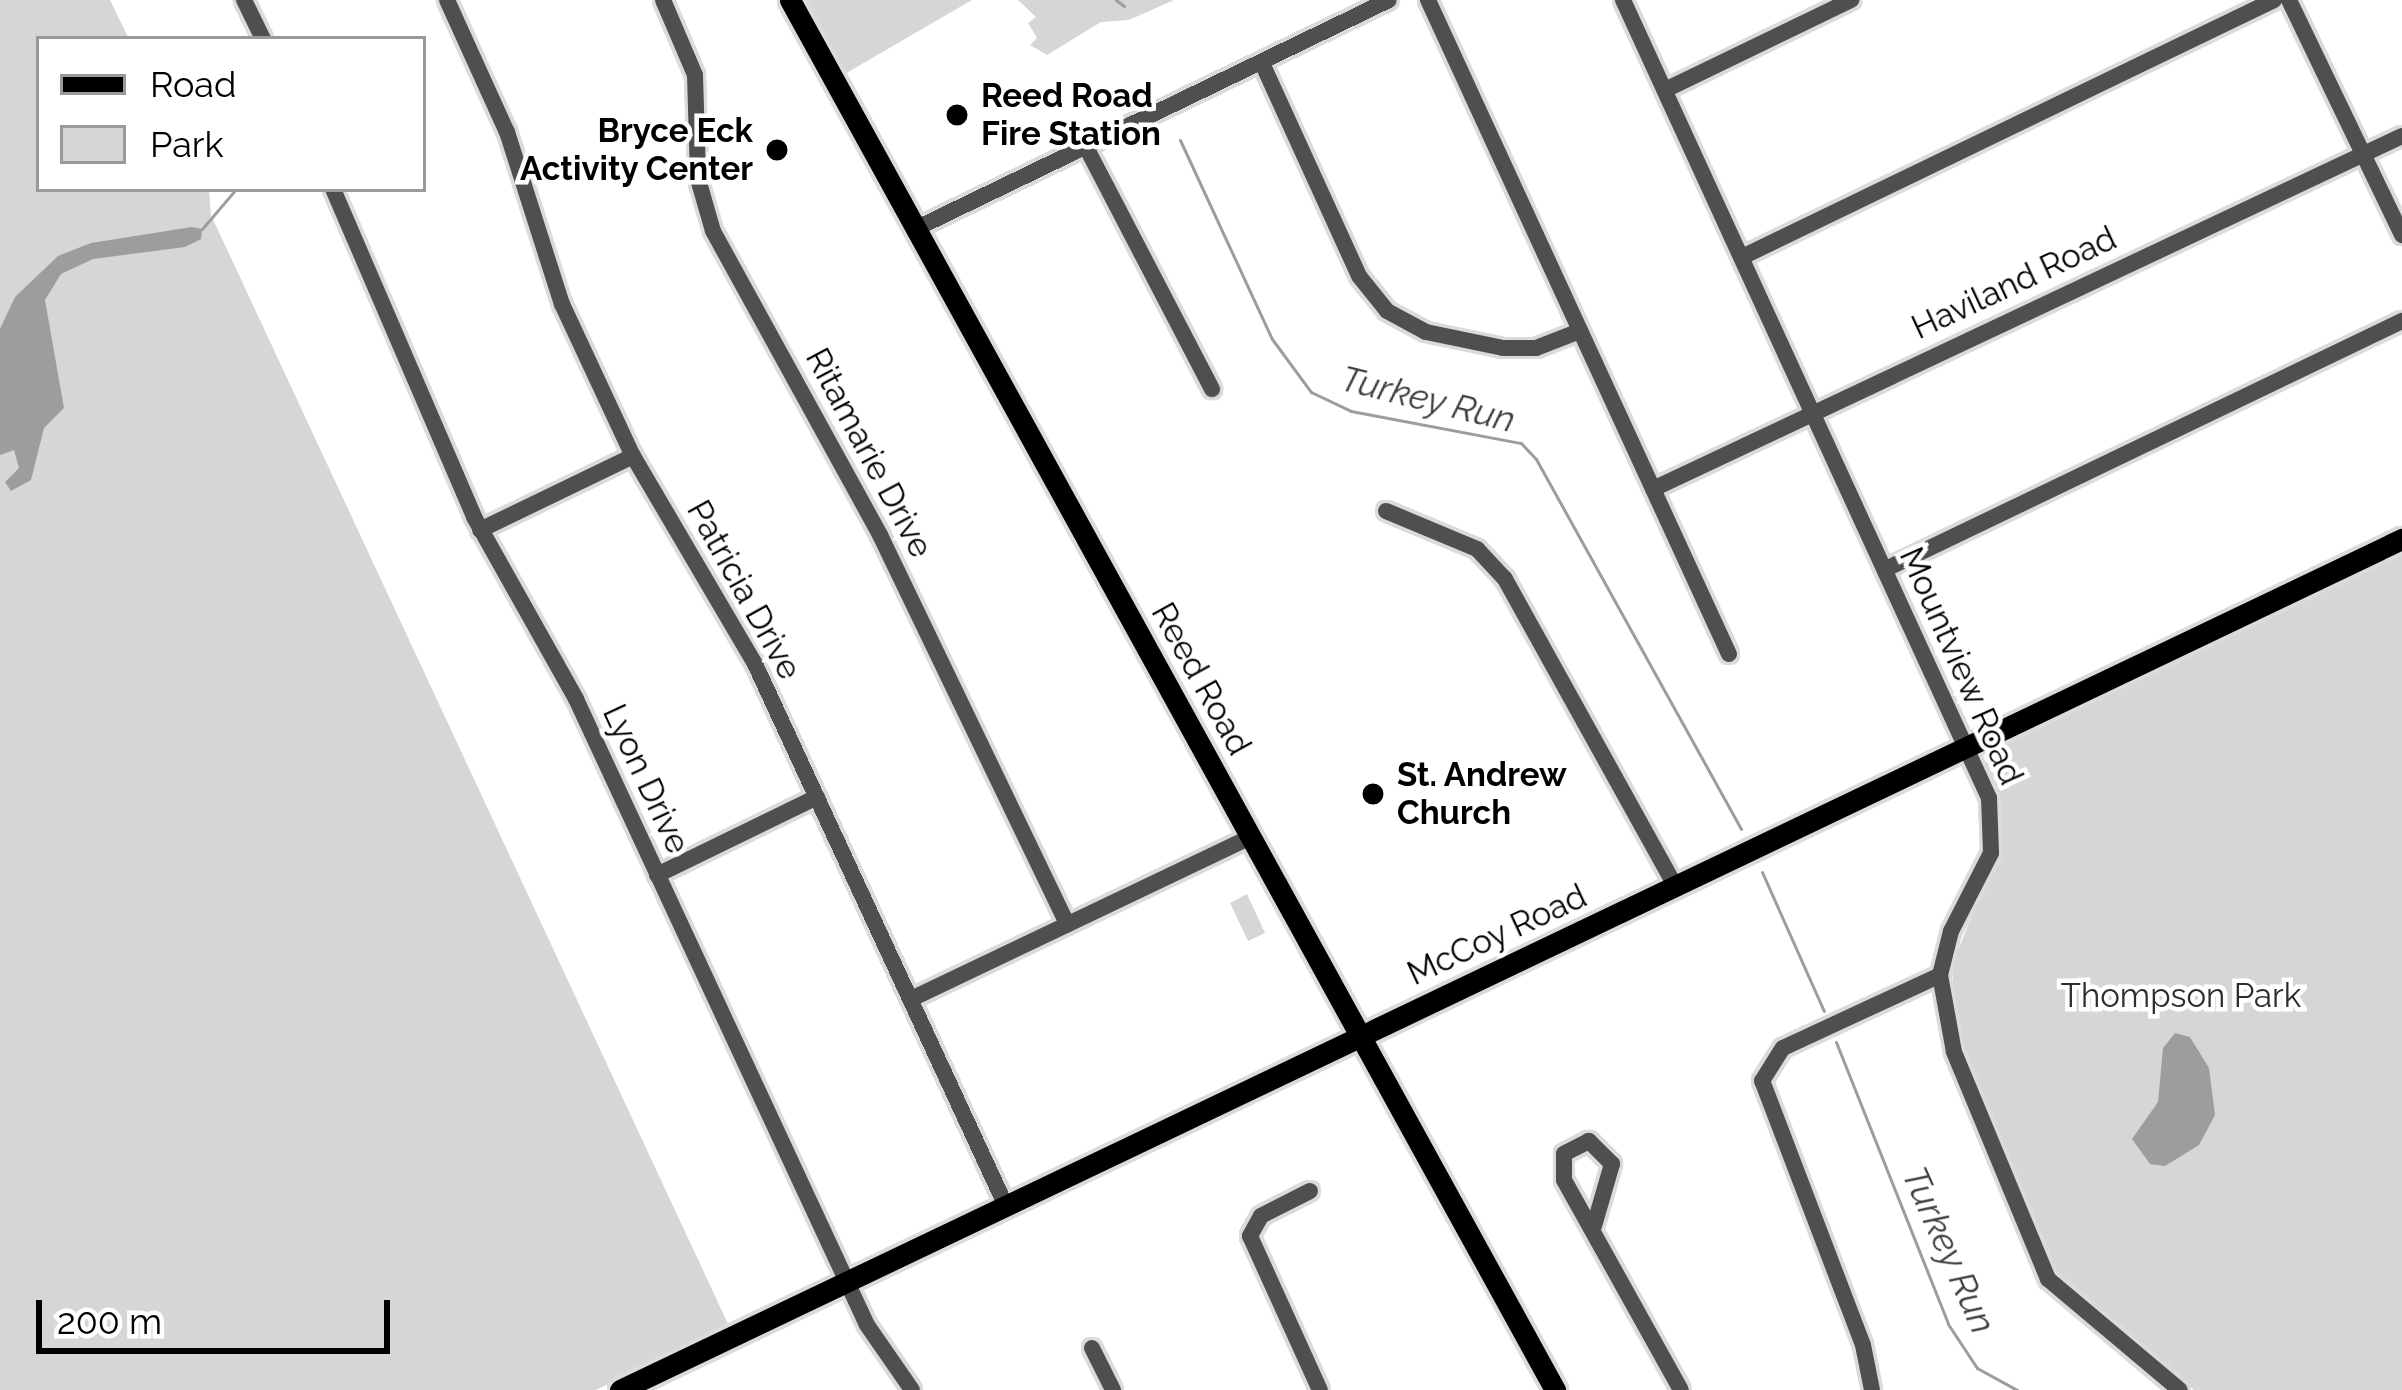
<!DOCTYPE html>
<style>
body{margin:0}
#map{position:relative;width:2402px;height:1390px;overflow:hidden;background:#fff;font-family:Raleway,sans-serif}
div>[style]{position:absolute}
[style*='--x']{left:calc(var(--x)*1px);top:calc(var(--y)*1px);width:calc(var(--w)*1px);rotate:calc(var(--a)*1deg)}
.green>*{inset:0;background:#d6d6d6}
.water>*{inset:0;background:#9d9d9d}
.stream>*{height:3px;margin:-1.5px;padding:0 1.5px;transform-origin:1.5px;border-radius:1.5px;background:#9d9d9d}
.roads{filter:drop-shadow(3px 0 #dbdbdb) drop-shadow(-3px 0 #dbdbdb) drop-shadow(0 3px #dbdbdb) drop-shadow(0 -3px #dbdbdb)}
.minor>*{height:16px;margin:-8px;padding:0 8px;transform-origin:8px;border-radius:8px;background:#4f4f4f}
.major>*{height:21px;margin:-10.5px;padding:0 10.5px;transform-origin:10.5px;border-radius:10.5px;background:#000}
.dots>*{width:33px;height:33px;translate:-50% -50%;box-sizing:border-box;border:6px solid #fff;border-radius:50%}
span{translate:-50% -50%;white-space:nowrap;text-align:center;line-height:1.15;-webkit-text-stroke:9px #fff;paint-order:stroke}
.poi-label{font-size:33px;color:#000;font-weight:700}
.left{translate:0 -50%;text-align:left}
.right{translate:-100% -50%;text-align:right}
.street-label{font-size:33px;color:#000}
.park-label{font-size:33px;color:#2d2d2d}
.water-label{font-size:36px;color:#3e3e3e;font-style:italic}
.legend{position:absolute;left:36px;top:36px;width:390px;height:156px;box-sizing:border-box;background:#fff;border:3px solid #999;margin:0;padding:15px 21px;list-style:none;font-size:36px;color:#000}
.legend li{display:flex;align-items:center;gap:24px;height:60px}
.legend b{width:60px;border:3px solid #999}
.scale{position:absolute;left:36px;top:1300px;width:354px;height:54px;box-sizing:border-box;border:6px solid #000;border-top:0;padding-left:15px;font-size:36px;line-height:42px;white-space:nowrap;color:#000;-webkit-text-stroke:9px #fff;paint-order:stroke}
</style>
<div id="map">
<div class="green">
<div style="clip-path:polygon(0 0,110px 0,129px 39px,39px 39px,39px 189px,209px 189px,211px 215px,729px 1326px,596px 1390px,0 1390px)"></div>
<div style="clip-path:polygon(801px 0,972px 0,843px 75px)"></div>
<div style="clip-path:polygon(1018px 0,1174px 0,1129px 20px,1101px 22px,1047px 55px,1030px 45px,1037px 38px,1028px 23px,1036px 17px)"></div>
<div style="clip-path:polygon(2402px 553px,2402px 1390px,2194px 1390px,2061px 1285px,1955px 1029px,1952px 965px,2001px 844px,2001px 806px,1985px 765px,1991px 749px)"></div>
<div style="clip-path:polygon(1247px 894px,1265px 933px,1248px 941px,1230px 903px)"></div>
</div>
<div class="water">
<div style="clip-path:polygon(192px 227px,202px 229px,201px 239px,185px 247px,93px 259px,61px 274px,45px 300px,64px 408px,44px 428px,31px 480px,11px 491px,5px 482px,19px 468px,14px 450px,0 455px,0 329px,15px 297px,58px 256px,91px 243px)"></div>
<div style="clip-path:polygon(2175px 1033px,2190px 1037px,2209px 1068px,2215px 1115px,2199px 1145px,2165px 1166px,2150px 1164px,2132px 1139px,2158px 1102px,2163px 1048px)"></div>
</div>
<div class="stream">
<div style="--x:1116;--y:0;--w:10;--a:37"></div>
<div style="--x:1180;--y:140;--w:219;--a:65.2"></div>
<div style="--x:1272;--y:339;--w:66;--a:53.7"></div>
<div style="--x:1311;--y:392;--w:44;--a:25.4"></div>
<div style="--x:1351;--y:411;--w:173;--a:10.7"></div>
<div style="--x:1521;--y:443;--w:22;--a:47"></div>
<div style="--x:1536;--y:459;--w:423;--a:61"></div>
<div style="--x:202;--y:229;--w:52;--a:-49.6"></div>
<div style="--x:1762;--y:872;--w:152;--a:66"></div>
<div style="--x:1836;--y:1042;--w:303;--a:68.3"></div>
<div style="--x:1948;--y:1324;--w:53;--a:56.6"></div>
<div style="--x:1977;--y:1368;--w:46;--a:28.8"></div>
</div>
<div class="roads">
<div class="minor">
<div style="--x:244;--y:0;--w:43;--a:64"></div>
<div style="--x:447;--y:0;--w:145;--a:65.6"></div>
<div style="--x:507;--y:132;--w:181;--a:72.3"></div>
<div style="--x:562;--y:304;--w:168;--a:65"></div>
<div style="--x:633;--y:456;--w:241;--a:59.6"></div>
<div style="--x:755;--y:664;--w:595;--a:65.16"></div>
<div style="--x:663;--y:0;--w:82;--a:66.9"></div>
<div style="--x:695;--y:75;--w:104;--a:88.3"></div>
<div style="--x:698;--y:179;--w:54;--a:73.9"></div>
<div style="--x:713;--y:231;--w:347;--a:61.2"></div>
<div style="--x:880;--y:535;--w:432;--a:64.3"></div>
<div style="--x:1428;--y:0;--w:720;--a:65.29"></div>
<div style="--x:1623;--y:0;--w:878;--a:65.36"></div>
<div style="--x:1989;--y:798;--w:55;--a:87.9"></div>
<div style="--x:1991;--y:853;--w:88;--a:117.1"></div>
<div style="--x:1951;--y:931;--w:45;--a:104"></div>
<div style="--x:1940;--y:975;--w:78;--a:79.7"></div>
<div style="--x:1954;--y:1052;--w:246;--a:67.5"></div>
<div style="--x:2048;--y:1279;--w:172;--a:40.1"></div>
<div style="--x:2289;--y:0;--w:261;--a:64.3"></div>
<div style="--x:1262;--y:63;--w:234;--a:65.5"></div>
<div style="--x:1359;--y:276;--w:45;--a:51.3"></div>
<div style="--x:1387;--y:311;--w:44;--a:28.3"></div>
<div style="--x:1426;--y:332;--w:79;--a:11.7"></div>
<div style="--x:1503;--y:348;--w:33;--a:0"></div>
<div style="--x:1536;--y:348;--w:47;--a:-21.1"></div>
<div style="--x:1665;--y:90;--w:207;--a:-25.8"></div>
<div style="--x:1086;--y:147;--w:273;--a:62.5"></div>
<div style="--x:333;--y:189;--w:357;--a:66.7"></div>
<div style="--x:474;--y:517;--w:209;--a:60.7"></div>
<div style="--x:576;--y:699;--w:690;--a:65.07"></div>
<div style="--x:867;--y:1325;--w:79;--a:55.3"></div>
<div style="--x:915;--y:229;--w:526;--a:-25.79"></div>
<div style="--x:1742;--y:257;--w:591;--a:-25.78"></div>
<div style="--x:1653;--y:489;--w:828;--a:-25.23"></div>
<div style="--x:1386;--y:511;--w:99;--a:22.7"></div>
<div style="--x:1477;--y:549;--w:41;--a:47"></div>
<div style="--x:1505;--y:579;--w:353;--a:61"></div>
<div style="--x:480;--y:530;--w:170;--a:-25.8"></div>
<div style="--x:1886;--y:569;--w:573;--a:-25.67"></div>
<div style="--x:657;--y:875;--w:178;--a:-26"></div>
<div style="--x:911;--y:999;--w:377;--a:-25.5"></div>
<div style="--x:1310;--y:1191;--w:55;--a:153"></div>
<div style="--x:1261;--y:1216;--w:23;--a:119"></div>
<div style="--x:1250;--y:1236;--w:169;--a:65.6"></div>
<div style="--x:1594;--y:1226;--w:65;--a:-73.8"></div>
<div style="--x:1612;--y:1164;--w:33;--a:-135"></div>
<div style="--x:1589;--y:1141;--w:28;--a:153"></div>
<div style="--x:1564;--y:1154;--w:26;--a:90"></div>
<div style="--x:1564;--y:1180;--w:240;--a:60.9"></div>
<div style="--x:1092;--y:1348;--w:47;--a:63.4"></div>
<div style="--x:1872;--y:1390;--w:46;--a:-101.3"></div>
<div style="--x:1863;--y:1345;--w:283;--a:-110.9"></div>
<div style="--x:1762;--y:1081;--w:39;--a:-58"></div>
<div style="--x:1783;--y:1048;--w:173;--a:-24.9"></div>
</div>
<div class="major">
<div style="--x:790;--y:0;--w:1587;--a:61.17"></div>
<div style="--x:620;--y:1390;--w:1975;--a:-25.53"></div>
</div>
</div>
<div class="dots">
<div style="left:957px;top:115px;background:#000"></div>
<div style="left:777px;top:150px;background:#000"></div>
<div style="left:1373px;top:794px;background:#000"></div>
</div>
<div class="poi-label">
<span class="left" style="left:981px;top:115px">Reed Road<br>Fire Station</span>
<span class="right" style="left:753px;top:150px">Bryce Eck<br>Activity Center</span>
<span class="left" style="left:1397px;top:794px">St. Andrew<br>Church</span>
</div>
<div class="street-label">
<span style="left:2014px;top:283px;rotate:-25deg">Haviland Road</span>
<span style="left:869px;top:453px;rotate:62deg">Ritamarie Drive</span>
<span style="left:744px;top:590px;rotate:61deg">Patricia Drive</span>
<span style="left:1961px;top:666px;rotate:66deg">Mountview Road</span>
<span style="left:1201px;top:679px;rotate:61deg">Reed Road</span>
<span style="left:646px;top:779px;rotate:65deg">Lyon Drive</span>
<span style="left:1497px;top:935px;rotate:-25deg">McCoy Road</span>
</div>
<div class="park-label">
<span style="left:2181px;top:996px">Thompson Park</span>
</div>
<div class="water-label">
<span style="left:1428px;top:399px;rotate:14deg">Turkey Run</span>
<span style="left:1949px;top:1250px;rotate:66deg">Turkey Run</span>
</div>
<ul class="legend">
<li><b style="height:15px;background:#000"></b>Road</li>
<li><b style="height:33px;background:#d6d6d6"></b>Park</li>
</ul>
<div class="scale">200 m</div>
</div>
